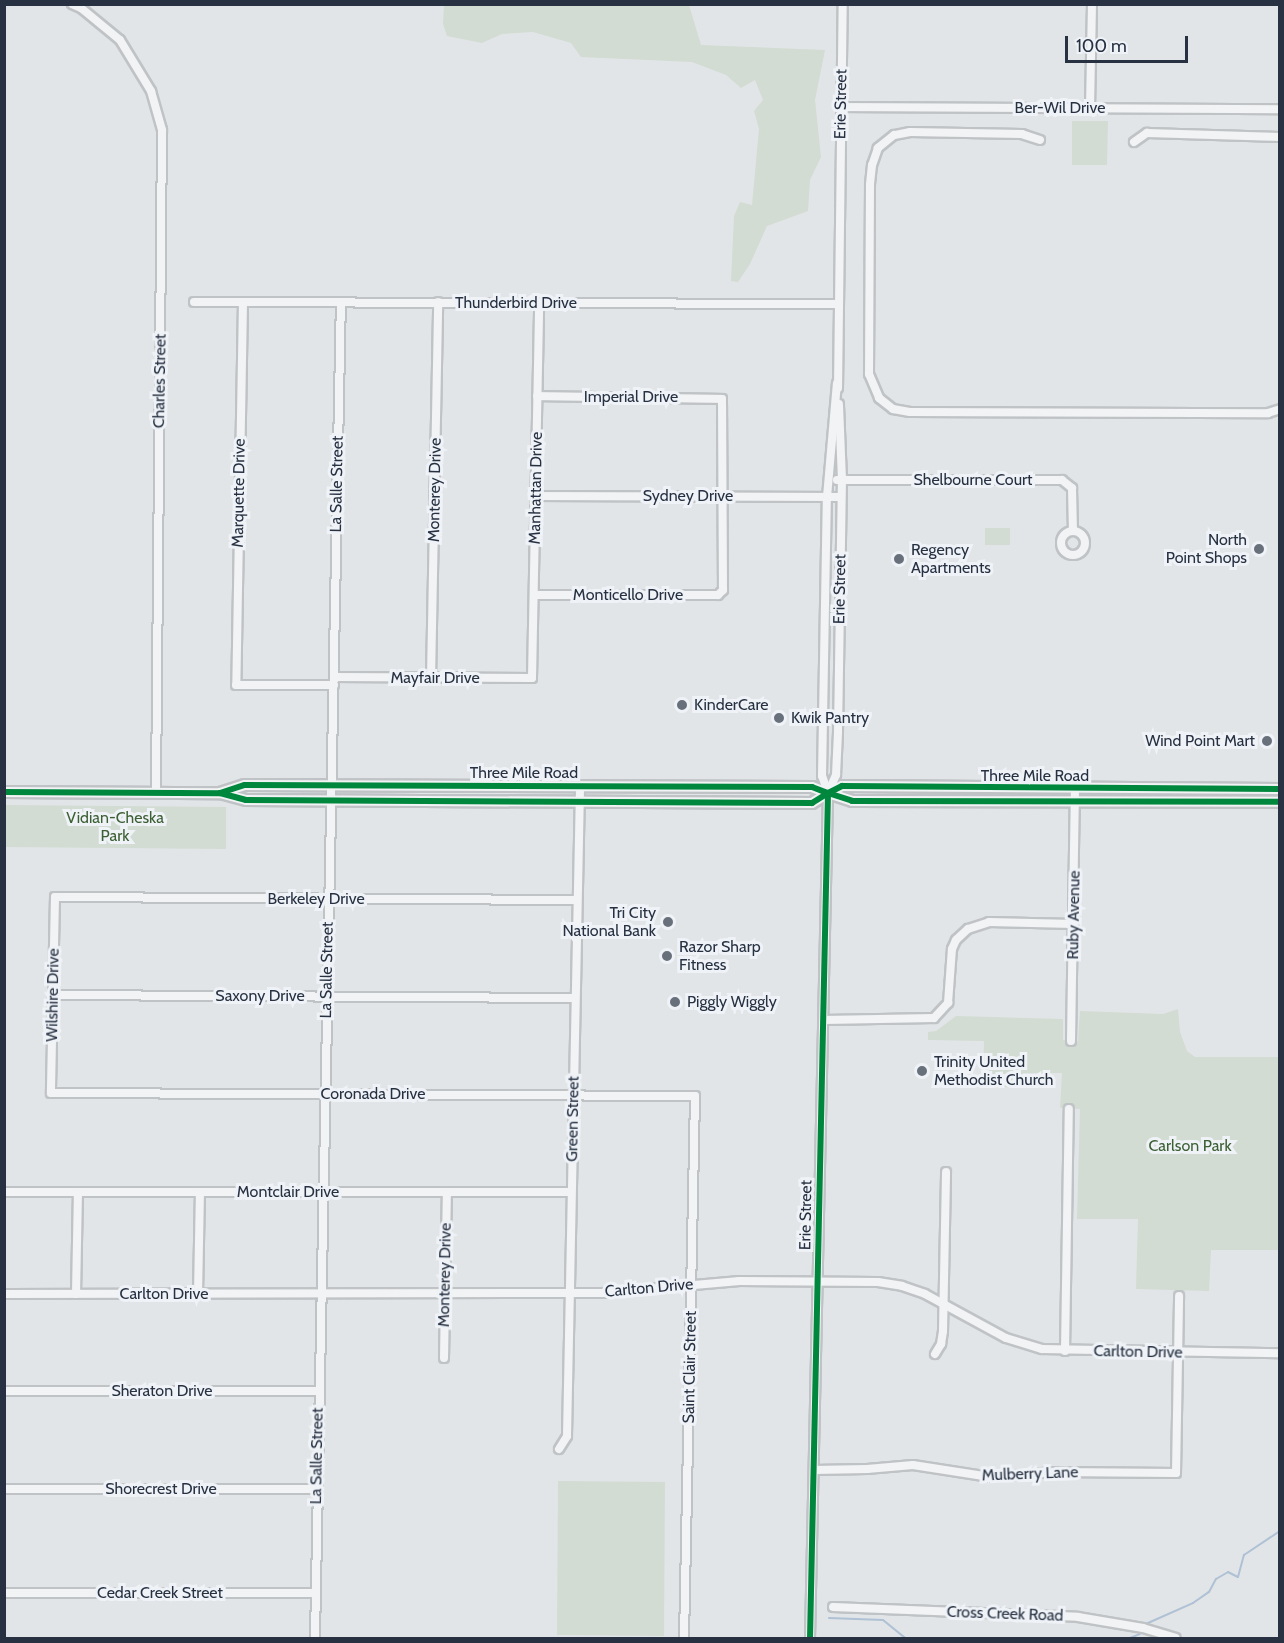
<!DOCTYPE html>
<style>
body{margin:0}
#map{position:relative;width:1284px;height:1643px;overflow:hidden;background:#e2e5e8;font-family:Cabin,sans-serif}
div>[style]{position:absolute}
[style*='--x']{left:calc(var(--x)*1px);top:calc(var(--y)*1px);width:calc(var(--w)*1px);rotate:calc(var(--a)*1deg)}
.green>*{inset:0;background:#d2dcd2}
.stream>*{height:2px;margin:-1px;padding:0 1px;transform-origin:1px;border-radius:1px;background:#afc1d4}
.roads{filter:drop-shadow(2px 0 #c0c3c6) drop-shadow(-2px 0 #c0c3c6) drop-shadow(0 2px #c0c3c6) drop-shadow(0 -2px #c0c3c6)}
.minor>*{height:8px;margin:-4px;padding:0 4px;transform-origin:4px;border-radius:4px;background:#f2f3f4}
.minor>.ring{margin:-4px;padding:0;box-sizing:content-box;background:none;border:8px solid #f2f3f4;border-radius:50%}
.tertiary>*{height:10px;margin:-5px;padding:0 5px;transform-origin:5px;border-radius:5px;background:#f2f3f4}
.cycleway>*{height:6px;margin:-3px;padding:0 3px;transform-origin:3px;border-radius:3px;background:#00873e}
.dots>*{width:16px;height:16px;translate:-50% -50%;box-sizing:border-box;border:3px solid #eff3f7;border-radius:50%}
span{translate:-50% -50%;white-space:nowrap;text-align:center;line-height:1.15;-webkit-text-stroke:6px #eff3f7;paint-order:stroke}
.street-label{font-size:16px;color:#273142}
.poi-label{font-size:16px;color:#273142}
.right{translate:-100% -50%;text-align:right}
.left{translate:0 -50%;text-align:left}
.park-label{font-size:16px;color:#3c5f34}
.frame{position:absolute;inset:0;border:6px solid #273142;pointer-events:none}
.scale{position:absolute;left:1065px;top:36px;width:123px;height:27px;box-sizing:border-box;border:3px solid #273142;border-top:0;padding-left:8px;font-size:18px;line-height:21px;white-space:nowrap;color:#273142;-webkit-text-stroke:4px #eff3f7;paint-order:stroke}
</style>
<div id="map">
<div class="green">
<div style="clip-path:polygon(444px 5px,689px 5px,701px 45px,825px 50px,815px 100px,821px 157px,810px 180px,808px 211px,767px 226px,750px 264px,738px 282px,731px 281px,734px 216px,740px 202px,752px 205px,759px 129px,754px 111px,763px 100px,755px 80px,741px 88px,726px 75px,692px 62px,581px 57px,571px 43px,533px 32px,502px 34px,482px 43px,447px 36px,443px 24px)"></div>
<div style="clip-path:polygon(1072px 121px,1108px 121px,1107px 165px,1072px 165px)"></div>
<div style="clip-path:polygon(985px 528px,1010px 528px,1010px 545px,985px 545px)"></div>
<div style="clip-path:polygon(5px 805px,226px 807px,226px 849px,5px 847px)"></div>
<div style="clip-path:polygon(1178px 1009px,1180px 1032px,1187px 1051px,1195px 1057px,1279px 1057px,1279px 1250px,1211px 1250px,1209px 1291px,1136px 1289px,1138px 1219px,1077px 1219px,1080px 1109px,1060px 1108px,1062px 1073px,1023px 1073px,1023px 1088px,983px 1086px,984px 1041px,928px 1040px,928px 1032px,936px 1031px,956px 1016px,1063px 1019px,1063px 1040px,1078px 1041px,1080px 1011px,1163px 1014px)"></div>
<div style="clip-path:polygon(558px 1481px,665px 1482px,664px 1636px,557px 1635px)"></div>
</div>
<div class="stream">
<div style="--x:829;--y:1618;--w:54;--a:2.1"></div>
<div style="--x:883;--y:1620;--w:28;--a:39"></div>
<div style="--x:1148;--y:1623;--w:49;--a:-24"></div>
<div style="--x:1193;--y:1603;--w:19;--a:-35"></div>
<div style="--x:1209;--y:1592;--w:15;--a:-62"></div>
<div style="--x:1216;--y:1579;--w:14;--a:-30"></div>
<div style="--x:1228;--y:1572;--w:11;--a:27"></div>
<div style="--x:1238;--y:1577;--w:23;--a:-75"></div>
<div style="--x:1244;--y:1555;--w:43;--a:-33.7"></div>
<div style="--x:1130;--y:1638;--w:11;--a:-22"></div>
</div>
<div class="roads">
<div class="minor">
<div style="--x:72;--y:4;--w:10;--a:24"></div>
<div style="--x:81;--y:8;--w:50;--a:39.4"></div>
<div style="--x:120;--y:40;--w:60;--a:58.7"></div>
<div style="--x:151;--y:91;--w:41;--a:74.2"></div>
<div style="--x:162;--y:130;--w:663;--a:90.52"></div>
<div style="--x:841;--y:107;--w:439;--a:0.3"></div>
<div style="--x:1090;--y:108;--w:104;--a:-88.9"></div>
<div style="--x:1040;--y:140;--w:19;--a:-162"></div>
<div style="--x:1022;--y:134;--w:112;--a:-179"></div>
<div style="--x:910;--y:132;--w:16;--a:169"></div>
<div style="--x:894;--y:135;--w:21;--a:141"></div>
<div style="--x:878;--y:148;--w:18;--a:109"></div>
<div style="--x:872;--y:165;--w:20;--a:96"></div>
<div style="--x:870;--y:185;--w:189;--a:90.3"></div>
<div style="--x:869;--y:374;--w:26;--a:67"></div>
<div style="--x:879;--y:398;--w:18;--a:38"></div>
<div style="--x:893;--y:409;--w:17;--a:10"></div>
<div style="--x:910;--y:412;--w:358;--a:0.2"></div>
<div style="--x:1268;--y:413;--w:13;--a:-18"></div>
<div style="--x:1134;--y:142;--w:16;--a:-35"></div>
<div style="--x:1147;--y:133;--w:133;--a:1.7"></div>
<div style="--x:194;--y:302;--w:644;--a:0.18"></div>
<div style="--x:243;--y:302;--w:383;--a:91"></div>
<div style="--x:236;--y:685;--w:98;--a:0"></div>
<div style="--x:838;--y:388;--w:384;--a:-89.3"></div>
<div style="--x:837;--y:480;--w:225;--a:0"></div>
<div style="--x:1062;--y:480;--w:13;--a:39"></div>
<div style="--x:1072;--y:488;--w:43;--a:88.7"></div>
<div style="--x:536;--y:496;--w:305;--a:0.2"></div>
<div class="ring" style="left:1061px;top:531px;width:16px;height:16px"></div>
<div style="--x:534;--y:595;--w:184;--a:0"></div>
<div style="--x:718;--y:595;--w:7;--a:-45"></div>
<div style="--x:723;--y:590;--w:191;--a:-90.3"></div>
<div style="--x:722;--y:399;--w:185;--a:-179.1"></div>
<div style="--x:334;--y:677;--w:198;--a:0.3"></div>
<div style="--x:532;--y:678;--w:375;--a:-88.9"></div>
<div style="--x:431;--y:678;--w:376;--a:-88.9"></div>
<div style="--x:828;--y:793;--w:20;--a:-66"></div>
<div style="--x:836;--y:775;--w:43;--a:-87.3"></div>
<div style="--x:838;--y:732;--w:252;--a:-89.1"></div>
<div style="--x:842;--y:480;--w:76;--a:-92.3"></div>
<div style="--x:577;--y:900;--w:522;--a:-179.67"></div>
<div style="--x:55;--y:897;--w:196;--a:91.2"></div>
<div style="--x:51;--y:1093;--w:644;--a:0.27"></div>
<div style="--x:695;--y:1096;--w:542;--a:91.16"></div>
<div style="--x:53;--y:995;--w:522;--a:0.33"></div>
<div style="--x:824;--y:1020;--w:110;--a:-1"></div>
<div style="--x:934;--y:1018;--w:21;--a:-47"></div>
<div style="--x:948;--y:1003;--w:54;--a:-85.8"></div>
<div style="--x:952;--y:949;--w:10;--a:-66"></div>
<div style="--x:956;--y:940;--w:16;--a:-43"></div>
<div style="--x:968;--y:929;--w:22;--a:-18"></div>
<div style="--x:989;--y:922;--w:85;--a:1.3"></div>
<div style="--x:1071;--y:1041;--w:251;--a:-89.1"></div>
<div style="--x:4;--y:1192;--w:567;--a:0"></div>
<div style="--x:4;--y:1294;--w:599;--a:-0.1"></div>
<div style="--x:603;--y:1293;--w:137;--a:-5"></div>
<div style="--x:739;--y:1281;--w:139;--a:0.4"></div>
<div style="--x:878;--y:1282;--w:24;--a:9"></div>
<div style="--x:902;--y:1286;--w:24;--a:19"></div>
<div style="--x:925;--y:1294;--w:92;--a:28.5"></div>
<div style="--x:1006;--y:1338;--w:38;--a:17"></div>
<div style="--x:1042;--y:1349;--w:238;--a:1"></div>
<div style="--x:76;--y:1294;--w:102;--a:-88.9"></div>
<div style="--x:198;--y:1294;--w:102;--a:-88.9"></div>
<div style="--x:1065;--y:1351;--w:242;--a:-89.1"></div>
<div style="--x:935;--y:1354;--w:12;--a:-59"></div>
<div style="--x:941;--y:1344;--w:13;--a:-81"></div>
<div style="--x:943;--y:1331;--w:159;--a:-88.9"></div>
<div style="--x:444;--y:1358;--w:166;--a:-89"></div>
<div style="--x:4;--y:1391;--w:315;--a:0"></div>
<div style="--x:559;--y:1449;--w:15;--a:-58"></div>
<div style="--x:567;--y:1436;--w:650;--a:-88.85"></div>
<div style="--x:814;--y:1470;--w:53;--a:-1.1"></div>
<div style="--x:867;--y:1469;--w:46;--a:-5"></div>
<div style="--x:913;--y:1465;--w:78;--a:8.9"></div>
<div style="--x:990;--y:1477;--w:65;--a:-4.4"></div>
<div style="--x:1055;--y:1472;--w:121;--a:0.5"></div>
<div style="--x:1176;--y:1473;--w:177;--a:-89"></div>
<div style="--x:4;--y:1489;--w:313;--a:0"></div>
<div style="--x:4;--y:1593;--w:311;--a:0"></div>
<div style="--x:833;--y:1607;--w:245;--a:2.3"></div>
<div style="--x:1078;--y:1617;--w:66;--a:9.6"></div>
<div style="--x:1143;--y:1628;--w:34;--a:17"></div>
<div style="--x:315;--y:1638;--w:1336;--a:-88.89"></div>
<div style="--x:810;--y:1638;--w:845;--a:-88.78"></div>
<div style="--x:828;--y:793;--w:18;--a:-109"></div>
<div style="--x:822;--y:776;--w:279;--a:-89"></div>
<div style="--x:827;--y:497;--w:114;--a:-85"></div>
</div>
<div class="tertiary">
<div style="--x:1280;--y:789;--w:438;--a:-179.6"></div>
<div style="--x:842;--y:786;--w:16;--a:153"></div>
<div style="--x:828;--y:793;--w:25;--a:18"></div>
<div style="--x:852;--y:801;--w:428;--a:0.1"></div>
<div style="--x:4;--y:792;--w:216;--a:0.3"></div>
<div style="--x:220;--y:793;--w:26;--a:-18"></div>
<div style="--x:245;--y:785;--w:567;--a:0.2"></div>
<div style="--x:812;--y:787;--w:17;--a:21"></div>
<div style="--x:220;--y:793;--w:27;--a:15"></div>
<div style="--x:246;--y:800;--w:566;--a:0.3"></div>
<div style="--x:812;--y:803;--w:19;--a:-32"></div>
</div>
</div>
<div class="cycleway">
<div style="--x:1280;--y:789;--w:438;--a:-179.6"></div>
<div style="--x:842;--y:786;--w:16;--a:153"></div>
<div style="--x:828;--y:793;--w:25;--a:18"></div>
<div style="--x:852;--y:801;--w:428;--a:0.1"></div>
<div style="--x:4;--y:792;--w:216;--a:0.3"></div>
<div style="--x:220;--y:793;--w:26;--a:-18"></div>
<div style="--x:245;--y:785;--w:567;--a:0.2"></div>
<div style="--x:812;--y:787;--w:17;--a:21"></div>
<div style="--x:220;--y:793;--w:27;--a:15"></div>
<div style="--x:246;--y:800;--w:566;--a:0.3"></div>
<div style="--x:812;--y:803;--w:19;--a:-32"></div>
<div style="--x:810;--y:1638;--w:845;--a:-88.78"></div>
</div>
<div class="dots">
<div style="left:1259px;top:549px;background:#68707c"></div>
<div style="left:899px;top:559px;background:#68707c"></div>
<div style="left:682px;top:705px;background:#68707c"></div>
<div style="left:779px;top:718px;background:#68707c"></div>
<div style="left:1267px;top:741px;background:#68707c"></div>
<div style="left:668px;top:922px;background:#68707c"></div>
<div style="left:667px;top:956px;background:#68707c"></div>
<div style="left:675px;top:1002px;background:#68707c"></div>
<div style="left:922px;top:1071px;background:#68707c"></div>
</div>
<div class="street-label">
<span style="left:841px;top:104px;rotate:-89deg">Erie Street</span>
<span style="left:1060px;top:108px">Ber-Wil Drive</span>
<span style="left:516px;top:303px">Thunderbird Drive</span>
<span style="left:160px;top:381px;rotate:-89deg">Charles Street</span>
<span style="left:631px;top:397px">Imperial Drive</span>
<span style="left:973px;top:480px">Shelbourne Court</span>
<span style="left:337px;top:484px;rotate:-89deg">La Salle Street</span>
<span style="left:536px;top:488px;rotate:-89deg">Manhattan Drive</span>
<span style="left:435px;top:490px;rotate:-89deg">Monterey Drive</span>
<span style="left:239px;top:493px;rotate:-89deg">Marquette Drive</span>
<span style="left:688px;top:496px">Sydney Drive</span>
<span style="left:840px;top:589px;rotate:-89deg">Erie Street</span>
<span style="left:628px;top:595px">Monticello Drive</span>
<span style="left:435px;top:678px">Mayfair Drive</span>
<span style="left:524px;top:773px">Three Mile Road</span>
<span style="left:1035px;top:776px">Three Mile Road</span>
<span style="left:316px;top:899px">Berkeley Drive</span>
<span style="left:1074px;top:915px;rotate:-89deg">Ruby Avenue</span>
<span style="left:327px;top:970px;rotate:-89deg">La Salle Street</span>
<span style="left:53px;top:995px;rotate:-89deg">Wilshire Drive</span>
<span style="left:260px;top:996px">Saxony Drive</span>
<span style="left:373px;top:1094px">Coronada Drive</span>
<span style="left:573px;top:1119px;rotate:-89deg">Green Street</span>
<span style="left:288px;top:1192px">Montclair Drive</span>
<span style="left:806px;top:1215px;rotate:-89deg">Erie Street</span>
<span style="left:445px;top:1275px;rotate:-89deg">Monterey Drive</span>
<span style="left:649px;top:1288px;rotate:-5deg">Carlton Drive</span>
<span style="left:164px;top:1294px">Carlton Drive</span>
<span style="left:1138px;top:1352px;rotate:1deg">Carlton Drive</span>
<span style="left:690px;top:1367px;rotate:-89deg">Saint Clair Street</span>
<span style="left:162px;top:1391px">Sheraton Drive</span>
<span style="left:317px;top:1456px;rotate:-89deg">La Salle Street</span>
<span style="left:1030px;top:1474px;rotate:-2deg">Mulberry Lane</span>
<span style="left:161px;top:1489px">Shorecrest Drive</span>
<span style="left:160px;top:1593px">Cedar Creek Street</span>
<span style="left:1005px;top:1614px;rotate:2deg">Cross Creek Road</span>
</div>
<div class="poi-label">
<span class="right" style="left:1247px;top:549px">North<br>Point Shops</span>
<span class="left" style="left:911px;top:559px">Regency<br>Apartments</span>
<span class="left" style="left:694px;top:705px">KinderCare</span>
<span class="left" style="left:791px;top:718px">Kwik Pantry</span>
<span class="right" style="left:1255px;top:741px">Wind Point Mart</span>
<span class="right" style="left:656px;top:922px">Tri City<br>National Bank</span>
<span class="left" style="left:679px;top:956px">Razor Sharp<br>Fitness</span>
<span class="left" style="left:687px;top:1002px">Piggly Wiggly</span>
<span class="left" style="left:934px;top:1071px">Trinity United<br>Methodist Church</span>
</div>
<div class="park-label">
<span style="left:115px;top:827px">Vidian-Cheska<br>Park</span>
<span style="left:1190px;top:1146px">Carlson Park</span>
</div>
<div class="frame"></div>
<div class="scale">100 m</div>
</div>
